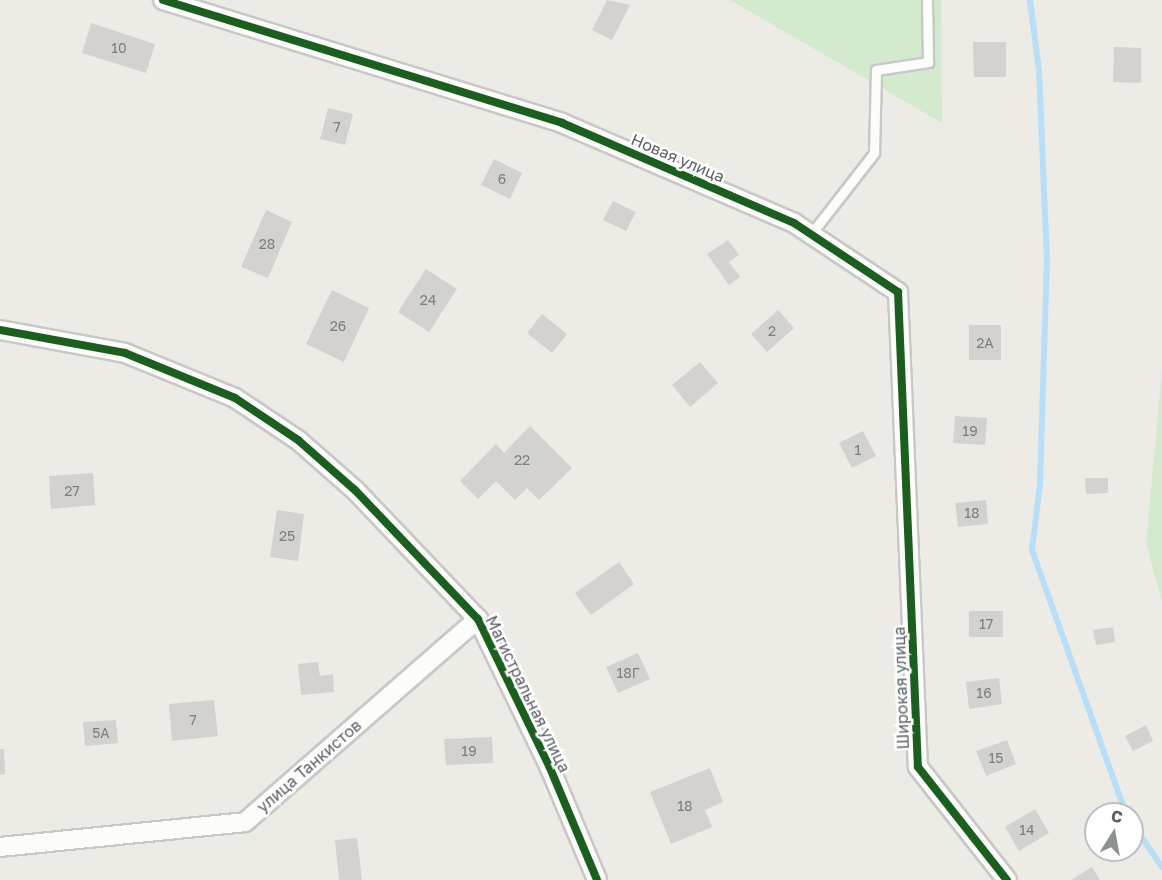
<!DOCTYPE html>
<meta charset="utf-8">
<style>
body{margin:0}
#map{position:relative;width:1162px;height:880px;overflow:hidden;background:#ecebe6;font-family:"Golos Text",sans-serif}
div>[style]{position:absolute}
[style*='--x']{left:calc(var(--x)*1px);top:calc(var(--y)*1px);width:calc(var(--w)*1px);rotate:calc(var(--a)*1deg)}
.green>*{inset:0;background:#d3eacf}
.stream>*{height:6px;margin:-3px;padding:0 3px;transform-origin:3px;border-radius:3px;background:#b9dff8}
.building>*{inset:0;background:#d3d2cf}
.roads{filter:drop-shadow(2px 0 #c8c8c7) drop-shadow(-2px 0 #c8c8c7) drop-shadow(0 2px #c8c8c7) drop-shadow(0 -2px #c8c8c7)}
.lane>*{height:9px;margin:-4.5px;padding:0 4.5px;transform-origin:4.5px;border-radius:4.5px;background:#fcfcfb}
.street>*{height:18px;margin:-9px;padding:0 9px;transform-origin:9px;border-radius:9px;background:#fcfcfb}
.cycleway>*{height:8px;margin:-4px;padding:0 4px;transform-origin:4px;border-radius:4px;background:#1b5e20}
span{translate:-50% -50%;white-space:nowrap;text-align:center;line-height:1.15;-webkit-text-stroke:5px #fff;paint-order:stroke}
.number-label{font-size:14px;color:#7a7e80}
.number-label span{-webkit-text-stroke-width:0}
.street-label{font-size:16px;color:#5b6065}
.north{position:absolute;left:1084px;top:802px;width:60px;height:60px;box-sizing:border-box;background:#fff;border:2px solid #bdbfc1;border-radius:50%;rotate:11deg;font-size:16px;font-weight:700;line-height:24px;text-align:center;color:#5b6065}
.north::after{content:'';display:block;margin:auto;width:21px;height:27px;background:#8e9192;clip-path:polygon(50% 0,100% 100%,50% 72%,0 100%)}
</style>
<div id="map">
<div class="green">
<div style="clip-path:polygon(730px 0,941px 0,942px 123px,837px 62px)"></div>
<div style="clip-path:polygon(1162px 371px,1162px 601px,1146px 544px)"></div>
</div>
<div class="stream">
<div style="--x:1030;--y:0;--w:72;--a:82.8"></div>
<div style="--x:1039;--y:71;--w:188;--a:87.6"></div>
<div style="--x:1047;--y:259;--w:225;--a:91.8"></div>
<div style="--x:1040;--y:484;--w:66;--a:96.9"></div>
<div style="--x:1032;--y:550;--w:280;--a:70.4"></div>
<div style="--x:1132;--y:823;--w:53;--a:55.7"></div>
</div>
<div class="building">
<div style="clip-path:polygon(607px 0,630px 5px,612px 40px,592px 30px)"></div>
<div style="clip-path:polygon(91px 23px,155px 44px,146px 73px,82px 53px)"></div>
<div style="clip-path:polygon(973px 42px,1006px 42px,1006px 77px,974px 77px)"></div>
<div style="clip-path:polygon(1114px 47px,1141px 48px,1141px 83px,1113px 82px)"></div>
<div style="clip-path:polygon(328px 108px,353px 114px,345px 145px,320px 139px)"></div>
<div style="clip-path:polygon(494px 159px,522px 173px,510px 199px,481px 185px)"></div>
<div style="clip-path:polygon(613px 201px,636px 212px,626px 231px,603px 220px)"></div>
<div style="clip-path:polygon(266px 210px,292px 222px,268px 278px,241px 267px)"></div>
<div style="clip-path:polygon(728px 240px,739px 255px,729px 262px,740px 277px,729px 285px,707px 254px)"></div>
<div style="clip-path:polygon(426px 269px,457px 289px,429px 332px,398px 312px)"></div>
<div style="clip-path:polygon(332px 290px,369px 308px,344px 362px,306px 344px)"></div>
<div style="clip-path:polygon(778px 310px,794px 328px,767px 352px,751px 334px)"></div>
<div style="clip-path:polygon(542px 314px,567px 334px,552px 353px,527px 333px)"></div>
<div style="clip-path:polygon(969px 325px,1001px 325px,1001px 360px,969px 360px)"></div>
<div style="clip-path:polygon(700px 362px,718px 383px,690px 407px,672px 385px)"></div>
<div style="clip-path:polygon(955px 416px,987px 418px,985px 445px,953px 443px)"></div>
<div style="clip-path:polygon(530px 426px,572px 468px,539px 500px,527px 488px,515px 500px,496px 481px,478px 499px,460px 481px,496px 444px,504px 453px)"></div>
<div style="clip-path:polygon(863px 431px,876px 456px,852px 468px,839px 443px)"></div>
<div style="clip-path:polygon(93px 473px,95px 505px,51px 509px,49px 476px)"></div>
<div style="clip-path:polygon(1085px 478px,1108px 478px,1108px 493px,1086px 494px)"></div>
<div style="clip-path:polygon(986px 500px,988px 524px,958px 527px,955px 503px)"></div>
<div style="clip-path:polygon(277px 510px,304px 514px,298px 561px,270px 557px)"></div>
<div style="clip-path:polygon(619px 562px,634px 584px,591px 615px,575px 593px)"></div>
<div style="clip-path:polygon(969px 611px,1003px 611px,1003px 637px,969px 637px)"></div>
<div style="clip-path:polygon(1113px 627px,1115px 642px,1096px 645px,1093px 630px)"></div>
<div style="clip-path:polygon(638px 653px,650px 679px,618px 693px,606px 667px)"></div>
<div style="clip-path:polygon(318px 662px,320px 676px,333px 674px,334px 692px,301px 695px,298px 664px)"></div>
<div style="clip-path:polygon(999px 678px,1002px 704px,969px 709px,966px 682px)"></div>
<div style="clip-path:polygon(214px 700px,218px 736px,172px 741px,169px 704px)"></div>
<div style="clip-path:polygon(116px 720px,118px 743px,85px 746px,83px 722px)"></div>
<div style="clip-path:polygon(1146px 725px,1153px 741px,1133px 751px,1125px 736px)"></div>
<div style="clip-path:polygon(492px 737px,493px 763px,446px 765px,444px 739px)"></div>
<div style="clip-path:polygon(1007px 740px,1016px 764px,986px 776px,976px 751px)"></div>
<div style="clip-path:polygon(0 749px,4px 749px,5px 774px,0 775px)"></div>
<div style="clip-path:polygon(710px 768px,723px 802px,705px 810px,712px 827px,671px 844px,650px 792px)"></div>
<div style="clip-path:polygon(1035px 809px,1049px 833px,1019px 851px,1005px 827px)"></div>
<div style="clip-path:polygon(357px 838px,362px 880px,339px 880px,335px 840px)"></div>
<div style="clip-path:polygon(1092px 867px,1100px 880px,1071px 880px)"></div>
</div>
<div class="roads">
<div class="lane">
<div style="--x:811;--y:234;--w:103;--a:-52.1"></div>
<div style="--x:874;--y:153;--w:83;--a:-88.6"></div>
<div style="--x:876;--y:70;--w:53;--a:-8.7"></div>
<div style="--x:928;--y:62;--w:62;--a:-90.9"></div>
</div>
<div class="street">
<div style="--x:163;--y:0;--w:418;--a:17.1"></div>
<div style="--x:562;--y:123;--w:253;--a:23.3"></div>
<div style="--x:794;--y:223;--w:125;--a:33.6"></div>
<div style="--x:898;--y:292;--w:475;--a:87.6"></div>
<div style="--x:918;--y:767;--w:144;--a:51.8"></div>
<div style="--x:0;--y:330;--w:127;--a:10.4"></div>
<div style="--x:125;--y:353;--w:119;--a:22.2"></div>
<div style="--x:235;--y:398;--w:76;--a:33.7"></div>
<div style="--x:298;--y:440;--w:76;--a:41.3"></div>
<div style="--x:355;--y:490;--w:178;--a:46.4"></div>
<div style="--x:478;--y:619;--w:165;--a:64.2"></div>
<div style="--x:550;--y:768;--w:121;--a:67.2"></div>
<div style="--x:0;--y:847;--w:246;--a:-5.8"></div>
<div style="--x:245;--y:822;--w:309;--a:-41.1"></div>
</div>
</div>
<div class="cycleway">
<div style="--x:163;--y:0;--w:418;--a:17.1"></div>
<div style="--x:562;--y:123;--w:253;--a:23.3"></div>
<div style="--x:794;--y:223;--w:125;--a:33.6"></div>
<div style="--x:898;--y:292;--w:475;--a:87.6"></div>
<div style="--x:918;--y:767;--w:144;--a:51.8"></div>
<div style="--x:0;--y:330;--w:127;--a:10.4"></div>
<div style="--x:125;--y:353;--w:119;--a:22.2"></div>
<div style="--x:235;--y:398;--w:76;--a:33.7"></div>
<div style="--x:298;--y:440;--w:76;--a:41.3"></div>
<div style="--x:355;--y:490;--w:178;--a:46.4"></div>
<div style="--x:478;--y:619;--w:165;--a:64.2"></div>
<div style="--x:550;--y:768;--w:121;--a:67.2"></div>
</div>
<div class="number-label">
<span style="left:119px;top:48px">10</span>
<span style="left:337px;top:127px">7</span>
<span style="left:502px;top:179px">6</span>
<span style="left:267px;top:244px">28</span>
<span style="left:428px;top:300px">24</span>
<span style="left:338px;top:326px">26</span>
<span style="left:772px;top:331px">2</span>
<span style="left:985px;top:343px">2А</span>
<span style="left:970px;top:431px">19</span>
<span style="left:858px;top:450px">1</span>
<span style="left:522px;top:460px">22</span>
<span style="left:72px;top:491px">27</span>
<span style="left:972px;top:513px">18</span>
<span style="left:287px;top:536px">25</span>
<span style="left:986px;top:624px">17</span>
<span style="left:628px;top:673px">18Г</span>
<span style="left:984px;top:693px">16</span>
<span style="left:193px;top:720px">7</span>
<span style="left:101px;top:733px">5А</span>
<span style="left:469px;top:751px">19</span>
<span style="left:996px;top:758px">15</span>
<span style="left:685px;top:806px">18</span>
<span style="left:1027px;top:830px">14</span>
</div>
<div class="street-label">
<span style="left:678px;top:158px;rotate:23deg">Новая улица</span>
<span style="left:901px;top:688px;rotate:-92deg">Широкая улица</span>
<span style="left:528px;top:694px;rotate:64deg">Магистральная улица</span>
<span style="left:309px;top:766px;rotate:-41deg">улица Танкистов</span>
</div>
<div class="north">С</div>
</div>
